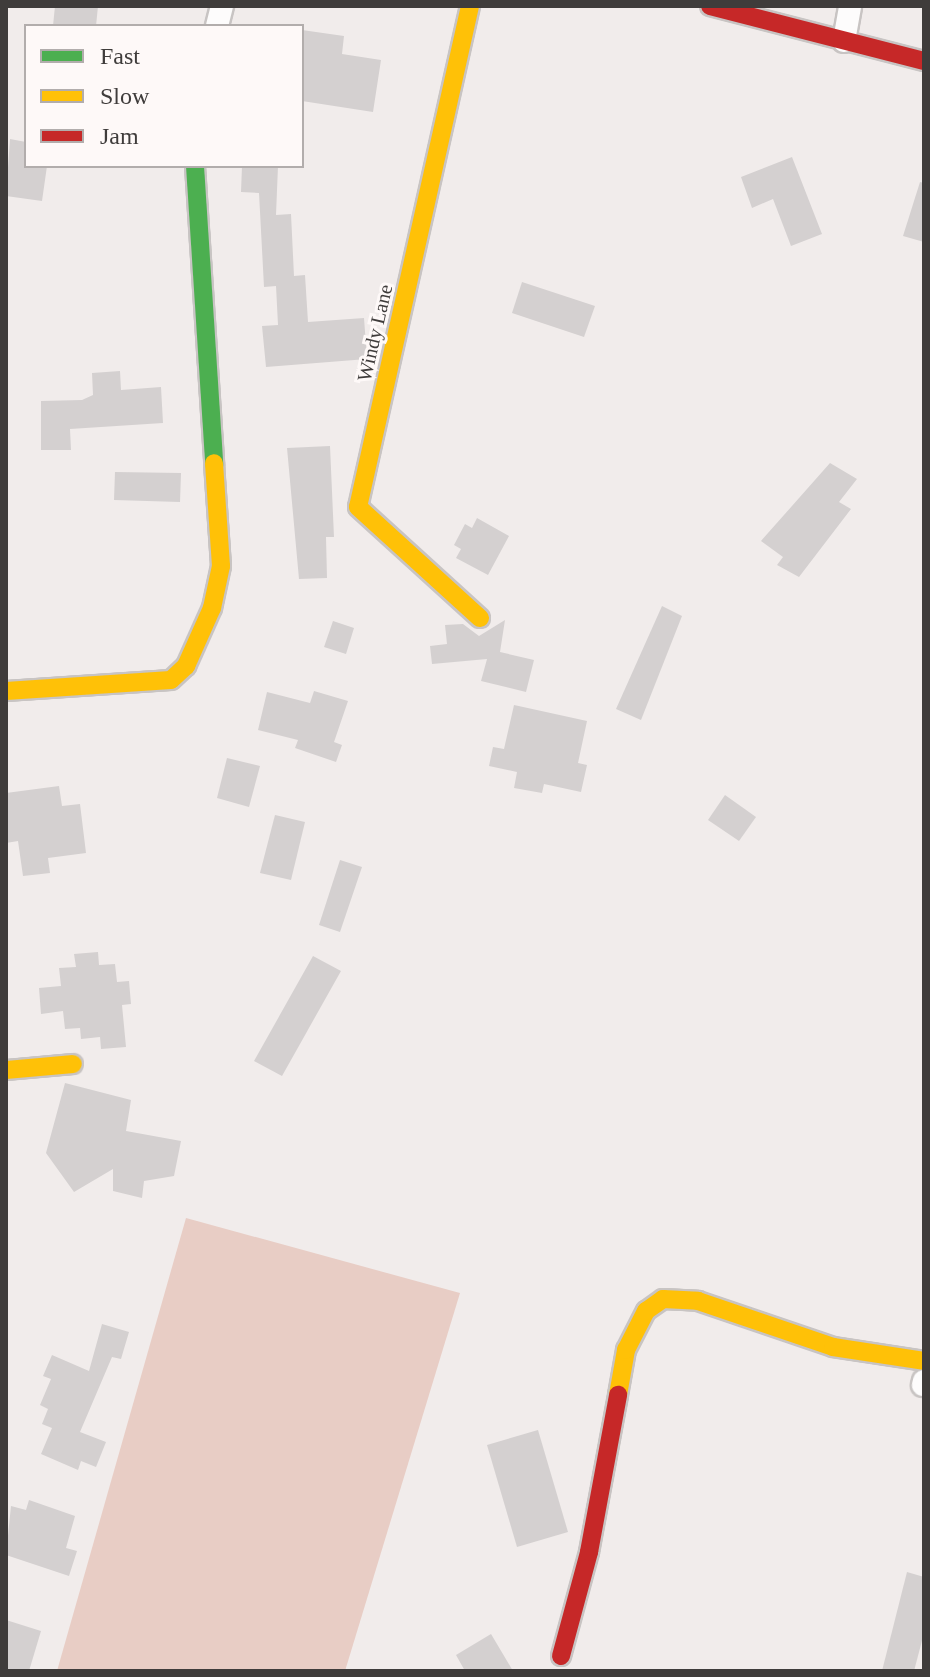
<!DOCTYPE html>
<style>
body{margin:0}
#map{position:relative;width:930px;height:1677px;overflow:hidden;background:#f1eceb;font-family:Georgia,serif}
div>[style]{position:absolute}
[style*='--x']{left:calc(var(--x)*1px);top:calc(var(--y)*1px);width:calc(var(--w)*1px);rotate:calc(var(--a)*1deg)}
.green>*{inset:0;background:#e8cdc5}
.building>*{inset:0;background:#d4d0d0}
.roads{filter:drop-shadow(2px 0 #c8c4c3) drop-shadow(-2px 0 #c8c4c3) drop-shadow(0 2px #c8c4c3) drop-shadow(0 -2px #c8c4c3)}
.street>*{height:22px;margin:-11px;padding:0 11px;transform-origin:11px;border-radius:11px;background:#fdfcfc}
.fast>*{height:18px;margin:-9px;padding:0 9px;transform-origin:9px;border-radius:9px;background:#4caf50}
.slow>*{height:18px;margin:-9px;padding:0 9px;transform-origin:9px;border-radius:9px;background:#ffc107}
.jam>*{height:18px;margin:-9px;padding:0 9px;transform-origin:9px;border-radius:9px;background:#c62828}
span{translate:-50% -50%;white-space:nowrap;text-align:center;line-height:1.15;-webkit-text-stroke:6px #fef9f8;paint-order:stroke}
.street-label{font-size:20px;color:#3f3c3b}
.frame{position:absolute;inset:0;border:8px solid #3f3c3b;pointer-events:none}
.legend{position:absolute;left:24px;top:24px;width:280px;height:144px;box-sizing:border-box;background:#fef9f8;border:2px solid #b2adac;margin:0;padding:10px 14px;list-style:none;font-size:24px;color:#3f3c3b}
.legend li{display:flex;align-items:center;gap:16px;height:40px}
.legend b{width:40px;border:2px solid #b2adac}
</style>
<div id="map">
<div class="green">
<div style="clip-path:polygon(186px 1218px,460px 1293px,345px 1671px,57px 1671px)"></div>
</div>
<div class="building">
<div style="clip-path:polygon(55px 6px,98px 6px,96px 26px,53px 26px)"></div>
<div style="clip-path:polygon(302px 30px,344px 36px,342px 54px,381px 60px,373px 112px,302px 101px)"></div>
<div style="clip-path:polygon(10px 139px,26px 142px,26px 166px,47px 166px,42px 201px,6px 196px)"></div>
<div style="clip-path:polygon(792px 157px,822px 234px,791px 246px,773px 199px,752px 208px,741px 177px)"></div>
<div style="clip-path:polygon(242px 166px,278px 166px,276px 215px,291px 214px,294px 276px,305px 275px,308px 322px,364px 318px,367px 359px,266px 367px,262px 326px,278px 325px,276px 286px,264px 287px,259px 193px,241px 192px)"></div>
<div style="clip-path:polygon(920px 182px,924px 183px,924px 242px,903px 236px)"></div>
<div style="clip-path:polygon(522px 282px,595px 306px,584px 337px,512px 313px)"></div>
<div style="clip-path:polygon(120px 371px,121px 390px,161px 387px,163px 423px,70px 429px,71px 450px,41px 450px,41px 401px,82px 400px,93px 395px,92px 373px)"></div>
<div style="clip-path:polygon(330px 446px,334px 537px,326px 537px,327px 578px,299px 579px,287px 448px)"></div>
<div style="clip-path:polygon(830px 463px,857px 479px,839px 502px,851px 509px,799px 577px,777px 565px,783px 557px,761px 541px)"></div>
<div style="clip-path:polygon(115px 472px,181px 473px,180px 502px,114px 500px)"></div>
<div style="clip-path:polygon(477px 518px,509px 536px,488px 575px,456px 558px,461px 549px,454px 545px,465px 524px,472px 528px)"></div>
<div style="clip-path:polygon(662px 606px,682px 616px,641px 720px,616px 709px)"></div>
<div style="clip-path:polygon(505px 620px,500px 652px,534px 660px,526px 692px,481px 681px,487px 659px,432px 664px,430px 646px,447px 644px,445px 625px,463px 624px,479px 636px)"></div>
<div style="clip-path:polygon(333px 621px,354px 628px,346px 654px,324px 647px)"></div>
<div style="clip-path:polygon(314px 691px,348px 701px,334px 742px,342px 745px,336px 762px,295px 748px,298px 740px,258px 730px,267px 692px,310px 703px)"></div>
<div style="clip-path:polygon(514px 705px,587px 721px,578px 763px,587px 765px,581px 792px,544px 784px,542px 793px,514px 788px,517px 772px,489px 766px,493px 747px,504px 749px)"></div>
<div style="clip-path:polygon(227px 758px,260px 766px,249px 807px,217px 798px)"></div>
<div style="clip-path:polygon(59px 786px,62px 806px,80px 804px,86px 853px,48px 858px,50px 873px,23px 876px,18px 841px,6px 843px,6px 793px)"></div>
<div style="clip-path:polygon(725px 795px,756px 817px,739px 841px,708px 820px)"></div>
<div style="clip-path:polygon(275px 815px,305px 822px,291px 880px,260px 873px)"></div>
<div style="clip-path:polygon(340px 860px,362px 867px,340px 932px,319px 925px)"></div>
<div style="clip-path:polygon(98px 952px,99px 965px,115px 964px,117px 982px,129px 981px,131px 1004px,122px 1005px,126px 1047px,101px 1049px,100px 1037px,81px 1039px,80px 1028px,65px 1029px,63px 1011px,41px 1014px,39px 988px,61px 986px,59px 968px,76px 967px,74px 954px)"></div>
<div style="clip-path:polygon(313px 956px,341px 971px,282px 1076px,254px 1061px)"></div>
<div style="clip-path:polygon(65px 1083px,131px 1100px,126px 1131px,181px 1141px,174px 1176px,144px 1181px,142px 1198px,113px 1191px,113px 1169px,74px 1192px,46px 1153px)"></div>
<div style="clip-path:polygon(102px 1324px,129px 1332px,121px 1359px,112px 1357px,80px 1432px,106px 1442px,96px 1467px,81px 1461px,78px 1470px,41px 1454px,52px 1428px,42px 1424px,48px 1409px,40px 1405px,51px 1379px,43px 1376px,52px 1355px,89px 1371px)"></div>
<div style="clip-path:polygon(538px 1430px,568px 1532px,517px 1547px,487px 1445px)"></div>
<div style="clip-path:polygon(29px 1500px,75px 1516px,66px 1548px,77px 1551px,69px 1576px,6px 1555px,11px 1506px,26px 1510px)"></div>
<div style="clip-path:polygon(907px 1572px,924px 1577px,924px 1633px,914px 1671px,882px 1671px)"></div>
<div style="clip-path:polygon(6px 1620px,41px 1631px,29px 1671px,6px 1671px)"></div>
<div style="clip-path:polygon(491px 1634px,513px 1671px,465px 1671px,456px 1655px)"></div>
</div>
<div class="roads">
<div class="street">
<div style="--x:217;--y:26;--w:21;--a:-76"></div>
<div style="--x:844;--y:41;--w:36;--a:-80"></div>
<div style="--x:923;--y:1385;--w:4;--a:-76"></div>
</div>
<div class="fast">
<div style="--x:195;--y:166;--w:298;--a:86.3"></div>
</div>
<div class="slow">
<div style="--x:470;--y:6;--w:513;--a:102.6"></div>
<div style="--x:358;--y:507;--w:165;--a:42.3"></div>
<div style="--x:6;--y:691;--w:165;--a:-3.8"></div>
<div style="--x:171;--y:680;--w:21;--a:-43"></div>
<div style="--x:186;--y:666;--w:64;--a:-65.9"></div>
<div style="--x:212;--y:608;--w:43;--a:-77.9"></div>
<div style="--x:221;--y:566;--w:103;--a:-93.9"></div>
<div style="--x:6;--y:1070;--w:67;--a:-5.1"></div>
<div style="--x:618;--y:1395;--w:46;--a:-79.9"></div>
<div style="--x:626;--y:1350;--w:44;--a:-62.9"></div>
<div style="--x:646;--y:1311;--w:21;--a:-35"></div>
<div style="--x:663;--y:1299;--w:35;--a:3"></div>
<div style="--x:698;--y:1301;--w:143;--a:18.8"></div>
<div style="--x:833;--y:1347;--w:92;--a:8.7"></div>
</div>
<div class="jam">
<div style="--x:710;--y:6;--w:221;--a:14.4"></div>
<div style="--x:561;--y:1656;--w:108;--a:-74.9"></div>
<div style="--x:589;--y:1552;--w:160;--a:-79.5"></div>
</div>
</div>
<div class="street-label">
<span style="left:375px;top:333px;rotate:-77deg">Windy Lane</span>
</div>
<div class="frame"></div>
<ul class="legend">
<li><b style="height:10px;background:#4caf50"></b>Fast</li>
<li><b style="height:10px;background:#ffc107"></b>Slow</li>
<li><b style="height:10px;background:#c62828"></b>Jam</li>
</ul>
</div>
